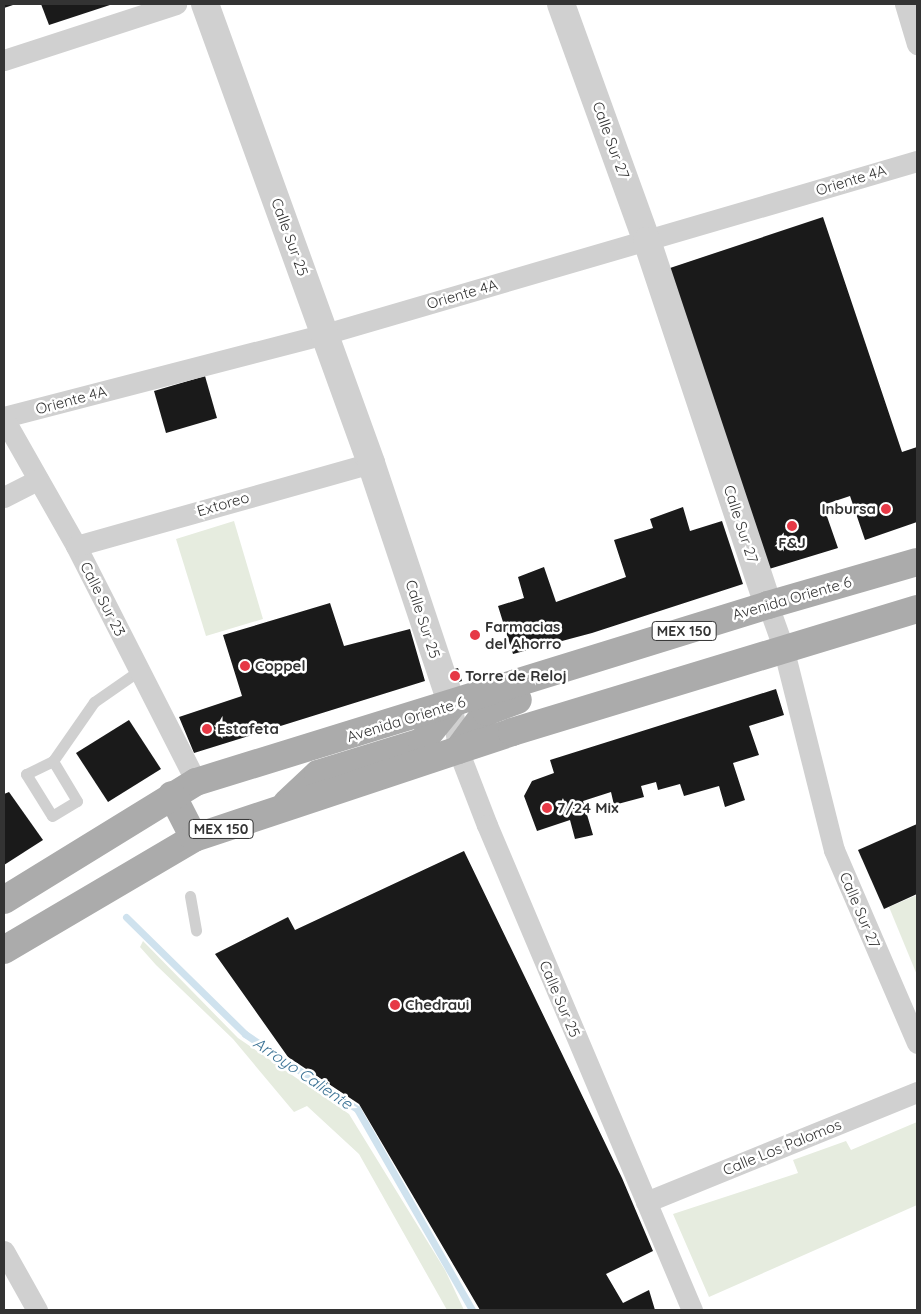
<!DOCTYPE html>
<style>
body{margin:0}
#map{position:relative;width:921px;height:1314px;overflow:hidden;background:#fff;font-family:Quicksand,sans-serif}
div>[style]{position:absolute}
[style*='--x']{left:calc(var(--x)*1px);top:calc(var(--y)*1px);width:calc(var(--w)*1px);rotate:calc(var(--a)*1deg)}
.green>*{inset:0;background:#e6ecdf}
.stream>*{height:7px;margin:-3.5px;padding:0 3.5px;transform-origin:3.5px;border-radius:3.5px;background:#cfe2ee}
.building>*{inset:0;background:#1a1a1a}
.service>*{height:11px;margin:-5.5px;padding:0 5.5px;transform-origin:5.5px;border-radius:5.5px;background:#d0d0d0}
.minor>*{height:21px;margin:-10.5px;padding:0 10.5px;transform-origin:10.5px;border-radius:10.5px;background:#d0d0d0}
.tertiary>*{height:28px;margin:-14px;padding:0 14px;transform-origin:14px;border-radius:14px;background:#d0d0d0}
.primary>*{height:28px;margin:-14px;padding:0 14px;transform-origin:14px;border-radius:14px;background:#ababab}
.dots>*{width:14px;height:14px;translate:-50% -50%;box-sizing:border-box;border:2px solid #fff;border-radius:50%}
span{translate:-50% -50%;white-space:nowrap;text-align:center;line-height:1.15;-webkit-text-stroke:5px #fff;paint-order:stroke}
.shield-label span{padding:1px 4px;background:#fff;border:1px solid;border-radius:4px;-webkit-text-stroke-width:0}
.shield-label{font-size:14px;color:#333;font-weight:700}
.street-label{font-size:15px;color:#333}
.poi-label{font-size:15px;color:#333;font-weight:700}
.right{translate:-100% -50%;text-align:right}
.left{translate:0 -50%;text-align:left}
.water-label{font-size:16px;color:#3f7597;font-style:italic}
.frame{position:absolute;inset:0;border:5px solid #333;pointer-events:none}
</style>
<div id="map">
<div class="green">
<div style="clip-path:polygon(234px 521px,263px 619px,206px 636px,176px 539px)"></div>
<div style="clip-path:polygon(917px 895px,917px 975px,889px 907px)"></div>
<div style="clip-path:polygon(143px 941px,238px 1038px,349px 1114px,445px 1270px,464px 1310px,447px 1310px,359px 1154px,307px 1106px,294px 1112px,233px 1039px,156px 965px,140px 947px)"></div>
<div style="clip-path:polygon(917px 1122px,917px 1205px,709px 1297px,673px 1214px,798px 1173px,793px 1160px,846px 1141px,851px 1150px)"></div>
</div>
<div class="stream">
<div style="--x:126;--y:917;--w:167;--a:44.5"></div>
<div style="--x:245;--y:1034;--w:135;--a:33.8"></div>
<div style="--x:357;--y:1109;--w:232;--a:60.2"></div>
</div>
<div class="building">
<div style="clip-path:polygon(4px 4px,16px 4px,4px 8px)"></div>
<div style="clip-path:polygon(41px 4px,113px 4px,49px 25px)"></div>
<div style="clip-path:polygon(823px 217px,902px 452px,917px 447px,917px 522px,865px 540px,850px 496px,823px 505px,838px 548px,769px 569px,667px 269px)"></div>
<div style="clip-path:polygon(205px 376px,217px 418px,166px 433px,154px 391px)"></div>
<div style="clip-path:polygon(683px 507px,690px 531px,722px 521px,743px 584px,592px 633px,513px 654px,498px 606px,524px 598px,518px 577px,544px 567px,556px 602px,626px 577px,614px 540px,653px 528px,650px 519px)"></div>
<div style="clip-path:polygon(330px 603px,344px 646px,410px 629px,425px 681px,194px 753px,179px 717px,242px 696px,223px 635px)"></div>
<div style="clip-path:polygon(458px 668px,462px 681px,452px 684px,448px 671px)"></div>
<div style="clip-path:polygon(776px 689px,784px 715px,749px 726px,759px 755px,733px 763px,745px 800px,725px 807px,719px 786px,684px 796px,680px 784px,658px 790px,656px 782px,641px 786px,644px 797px,614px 805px,611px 792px,583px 801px,593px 835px,575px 839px,570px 820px,537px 831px,524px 796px,532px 781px,554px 773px,550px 760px)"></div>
<div style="clip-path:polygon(129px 720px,161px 769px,108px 802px,76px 753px)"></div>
<div style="clip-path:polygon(9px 792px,43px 840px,4px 865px,4px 794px)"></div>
<div style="clip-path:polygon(917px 824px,917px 894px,884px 909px,858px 850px)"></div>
<div style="clip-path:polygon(464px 851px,622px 1178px,653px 1251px,606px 1274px,623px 1303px,649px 1290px,655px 1310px,480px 1310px,359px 1104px,288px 1057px,215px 954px,288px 917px,295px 930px)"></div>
</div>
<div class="service">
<div style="--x:53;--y:761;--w:30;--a:154"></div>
<div style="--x:26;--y:774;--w:49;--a:58.2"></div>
<div style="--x:52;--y:816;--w:29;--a:-31"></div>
<div style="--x:77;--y:801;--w:47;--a:-121"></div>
<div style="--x:53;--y:761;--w:72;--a:-55.2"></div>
<div style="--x:94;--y:702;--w:56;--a:-34.8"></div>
<div style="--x:190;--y:896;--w:35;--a:80"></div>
</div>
<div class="minor">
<div style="--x:905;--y:4;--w:42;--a:73.3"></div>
<div style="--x:4;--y:60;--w:181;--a:-18"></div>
<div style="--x:4;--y:417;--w:332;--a:-14.5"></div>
<div style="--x:325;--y:334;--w:617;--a:-16.29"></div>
<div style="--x:4;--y:419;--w:146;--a:60.4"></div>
<div style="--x:76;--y:546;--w:265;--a:63"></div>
<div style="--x:4;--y:497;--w:38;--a:-27"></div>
<div style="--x:76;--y:546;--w:306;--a:-15.7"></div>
<div style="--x:768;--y:605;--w:45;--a:70.3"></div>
<div style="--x:783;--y:647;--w:209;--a:75.9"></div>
<div style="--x:834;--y:850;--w:210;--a:66.7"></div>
<div style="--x:452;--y:705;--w:45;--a:82.4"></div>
<div style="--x:458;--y:750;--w:80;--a:68.9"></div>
<div style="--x:487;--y:825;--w:527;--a:67.09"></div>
<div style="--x:646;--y:1202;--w:292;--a:-22.1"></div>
<div style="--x:4;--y:1251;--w:68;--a:60.8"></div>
</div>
<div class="tertiary">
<div style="--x:205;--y:4;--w:488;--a:70.1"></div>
<div style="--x:371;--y:463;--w:255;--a:71.5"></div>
<div style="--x:561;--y:4;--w:252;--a:70.1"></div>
<div style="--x:647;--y:241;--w:384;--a:71.6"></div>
</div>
<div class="primary">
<div style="--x:458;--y:750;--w:47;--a:-53.6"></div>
<div style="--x:486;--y:712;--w:34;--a:-21"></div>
<div style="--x:172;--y:795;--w:48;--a:62.9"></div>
<div style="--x:287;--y:803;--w:42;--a:-43.1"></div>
<div style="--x:318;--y:774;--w:109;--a:-17.1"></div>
<div style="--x:422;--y:742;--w:48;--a:-51"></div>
<div style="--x:4;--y:900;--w:225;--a:-31.6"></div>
<div style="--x:196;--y:782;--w:599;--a:-17.19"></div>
<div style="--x:768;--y:605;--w:155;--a:-16.1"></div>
<div style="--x:4;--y:950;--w:221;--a:-30.5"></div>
<div style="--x:194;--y:838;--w:335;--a:-18.4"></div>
<div style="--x:512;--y:732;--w:423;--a:-16.9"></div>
</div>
<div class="dots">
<div style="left:886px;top:509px;background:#e63946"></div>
<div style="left:792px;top:526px;background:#e63946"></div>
<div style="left:475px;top:635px;background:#e63946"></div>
<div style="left:245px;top:666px;background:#e63946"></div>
<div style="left:455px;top:676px;background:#e63946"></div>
<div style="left:207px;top:729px;background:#e63946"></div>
<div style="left:547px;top:808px;background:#e63946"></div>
<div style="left:395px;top:1005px;background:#e63946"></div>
</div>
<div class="shield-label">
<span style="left:684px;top:631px">MEX 150</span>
<span style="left:221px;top:829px">MEX 150</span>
</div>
<div class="street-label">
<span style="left:611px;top:140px;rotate:70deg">Calle Sur 27</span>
<span style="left:851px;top:180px;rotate:-17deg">Oriente 4A</span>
<span style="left:290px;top:237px;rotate:70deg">Calle Sur 25</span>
<span style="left:462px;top:294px;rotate:-16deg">Oriente 4A</span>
<span style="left:71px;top:400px;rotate:-15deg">Oriente 4A</span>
<span style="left:223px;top:504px;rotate:-16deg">Extoreo</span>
<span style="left:741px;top:524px;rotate:72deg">Calle Sur 27</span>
<span style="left:792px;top:598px;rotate:-16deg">Avenida Oriente 6</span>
<span style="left:103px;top:599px;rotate:63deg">Calle Sur 23</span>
<span style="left:423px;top:619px;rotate:72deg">Calle Sur 25</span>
<span style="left:406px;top:719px;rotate:-17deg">Avenida Oriente 6</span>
<span style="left:860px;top:910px;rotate:67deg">Calle Sur 27</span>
<span style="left:560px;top:999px;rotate:67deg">Calle Sur 25</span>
<span style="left:782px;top:1147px;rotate:-22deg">Calle Los Palomos</span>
</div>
<div class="poi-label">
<span class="right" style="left:876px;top:509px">Inbursa</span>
<span style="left:792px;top:543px">F&amp;J</span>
<span class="left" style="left:485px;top:635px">Farmacias<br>del Ahorro</span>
<span class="left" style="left:255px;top:666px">Coppel</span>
<span class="left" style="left:465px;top:676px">Torre de Reloj</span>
<span class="left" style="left:217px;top:729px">Estafeta</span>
<span class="left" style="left:557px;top:808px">7/24 Mix</span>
<span class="left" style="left:405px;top:1005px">Chedraui</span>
</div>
<div class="water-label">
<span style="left:303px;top:1073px;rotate:34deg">Arroyo Caliente</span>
</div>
<div class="frame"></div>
</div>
